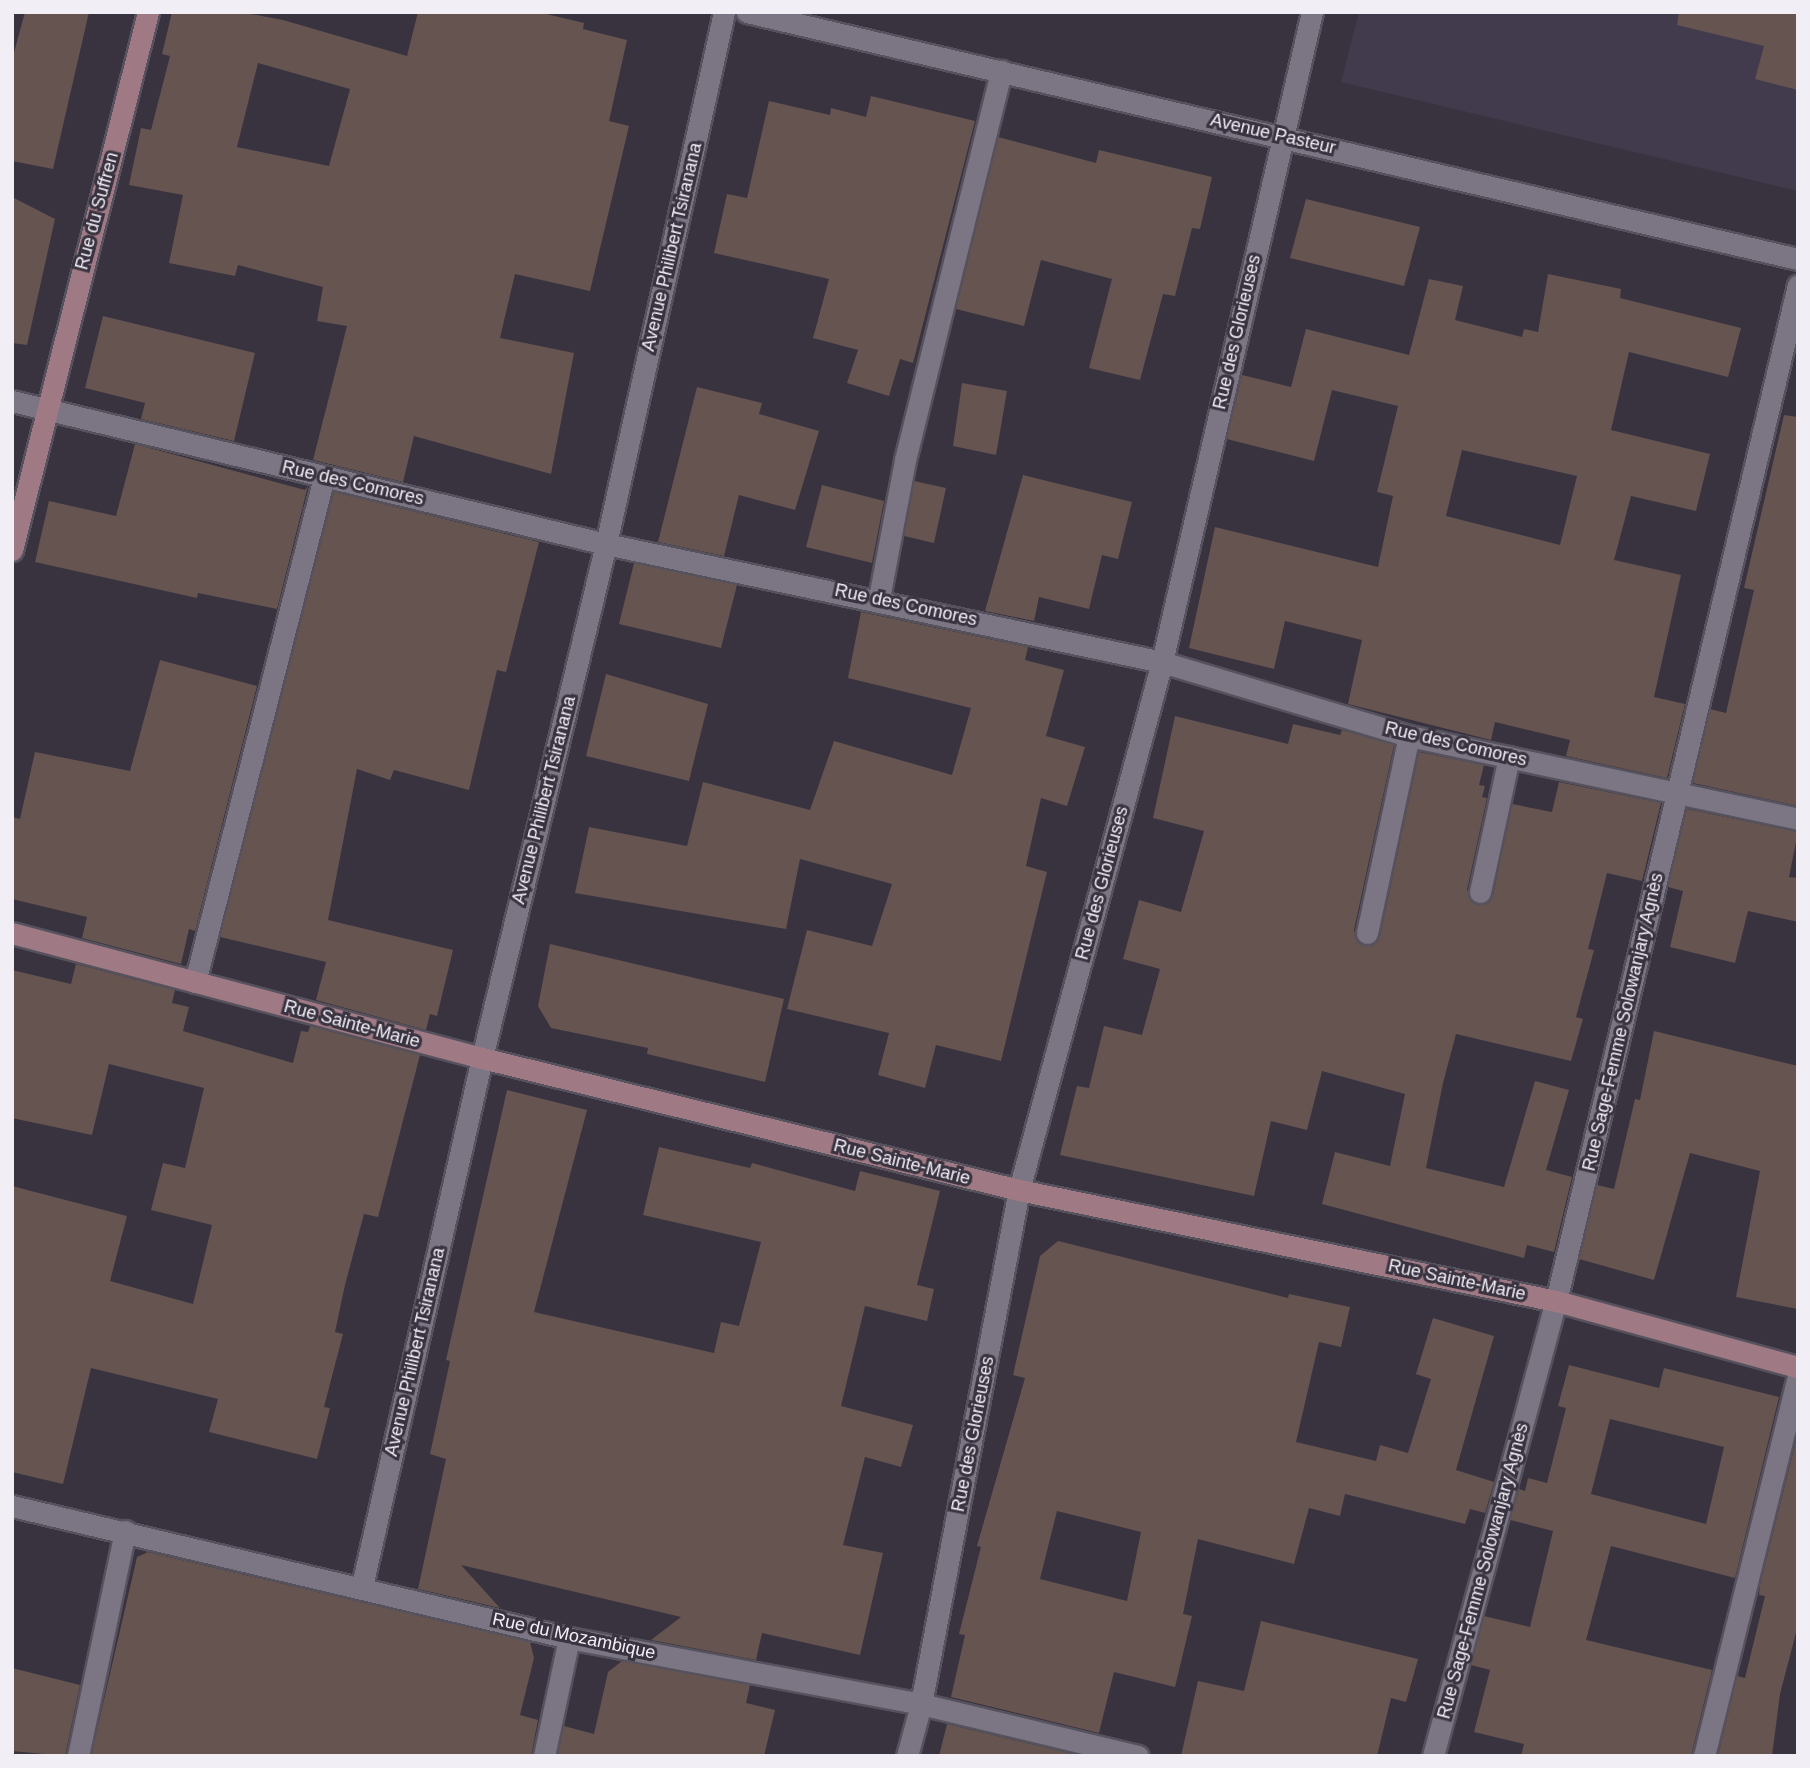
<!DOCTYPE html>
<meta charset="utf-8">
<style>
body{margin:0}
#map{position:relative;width:1810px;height:1768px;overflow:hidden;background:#393340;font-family:Helvetica,sans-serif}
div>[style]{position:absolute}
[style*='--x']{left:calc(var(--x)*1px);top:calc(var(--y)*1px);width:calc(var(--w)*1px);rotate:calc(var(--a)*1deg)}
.built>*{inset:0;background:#423a4d}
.building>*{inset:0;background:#655450}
.roads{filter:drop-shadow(2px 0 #56525d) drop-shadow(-2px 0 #56525d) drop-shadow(0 2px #56525d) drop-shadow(0 -2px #56525d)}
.lane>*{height:21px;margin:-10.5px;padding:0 10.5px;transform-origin:10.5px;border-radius:10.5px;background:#7b7584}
.street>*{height:21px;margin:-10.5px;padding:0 10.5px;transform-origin:10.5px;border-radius:10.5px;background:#7b7584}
.secondary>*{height:21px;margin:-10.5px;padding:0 10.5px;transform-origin:10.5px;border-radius:10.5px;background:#9f7983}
span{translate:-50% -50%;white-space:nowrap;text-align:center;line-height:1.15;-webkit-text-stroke:6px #393340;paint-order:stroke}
.street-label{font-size:18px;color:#f1eef6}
.frame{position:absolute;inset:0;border:14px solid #f1eef6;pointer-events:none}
</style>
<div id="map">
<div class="built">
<div style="clip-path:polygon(1359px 12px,1798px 12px,1798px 191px,1341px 82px)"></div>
</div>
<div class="building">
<div style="clip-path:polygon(25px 12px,89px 12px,53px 169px,12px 161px,12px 60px)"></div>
<div style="clip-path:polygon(evenodd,172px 12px,240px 12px,283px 20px,407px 56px,418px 12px,538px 12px,584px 23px,583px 29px,627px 40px,609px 121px,629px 126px,590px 291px,515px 274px,500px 338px,574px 353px,551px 474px,414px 436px,403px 482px,313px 460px,347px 326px,317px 321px,323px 287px,238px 265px,235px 276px,169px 263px,183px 195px,129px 185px,141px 128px,151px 130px,170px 56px,162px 54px,172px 12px,258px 63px,350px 89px,329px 166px,237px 147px,258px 63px)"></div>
<div style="clip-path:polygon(1679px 12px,1798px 12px,1798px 90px,1755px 79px,1764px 46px,1677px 25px)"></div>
<div style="clip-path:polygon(871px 96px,975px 121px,913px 363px,900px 359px,889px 396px,847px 383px,858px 350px,813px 338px,829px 279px,714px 253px,727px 194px,747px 198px,769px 101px,830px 115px,831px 108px,866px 117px)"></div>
<div style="clip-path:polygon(998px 137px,1096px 163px,1099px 150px,1212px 177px,1200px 229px,1192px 228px,1175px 296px,1163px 294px,1140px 380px,1089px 368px,1112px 279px,1041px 260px,1024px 326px,956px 309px)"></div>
<div style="clip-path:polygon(12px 197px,55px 219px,27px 345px,12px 343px)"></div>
<div style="clip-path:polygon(1306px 199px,1420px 227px,1404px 286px,1290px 258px)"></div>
<div style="clip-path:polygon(evenodd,1548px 274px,1621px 289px,1620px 298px,1741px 328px,1728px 377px,1629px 352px,1611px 430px,1710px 454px,1696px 511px,1631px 496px,1614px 560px,1681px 575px,1654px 697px,1685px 704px,1667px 778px,1566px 756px,1570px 740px,1495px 722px,1491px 740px,1348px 704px,1362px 640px,1285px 621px,1274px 669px,1189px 648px,1215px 527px,1378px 567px,1393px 496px,1377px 492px,1398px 406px,1332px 390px,1314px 461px,1227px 439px,1242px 375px,1291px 387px,1306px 329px,1409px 355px,1429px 279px,1463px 286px,1455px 320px,1522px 337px,1524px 329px,1538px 332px,1548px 274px,1462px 450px,1577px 476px,1560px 545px,1446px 516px,1462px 450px)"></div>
<div style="clip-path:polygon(103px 316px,255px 353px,234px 441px,141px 419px,145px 403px,85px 388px)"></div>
<div style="clip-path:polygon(962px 383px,1007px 391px,996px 455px,953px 446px)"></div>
<div style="clip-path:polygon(697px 387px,762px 403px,759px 414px,819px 431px,795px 510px,739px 495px,724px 556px,658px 542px)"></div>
<div style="clip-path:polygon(1784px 415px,1798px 417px,1798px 806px,1693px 783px,1710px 709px,1726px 713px,1754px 590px,1744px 588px)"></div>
<div style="clip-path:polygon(135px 444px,305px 490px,308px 486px,277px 609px,198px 593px,197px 598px,35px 562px,49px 501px,116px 516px)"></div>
<div style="clip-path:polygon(1023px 475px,1132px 502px,1118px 559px,1102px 555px,1089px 609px,1039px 597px,1034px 621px,985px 611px)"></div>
<div style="clip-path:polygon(914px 481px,946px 488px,934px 543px,904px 536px)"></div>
<div style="clip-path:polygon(822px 485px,884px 501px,872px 563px,806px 547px)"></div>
<div style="clip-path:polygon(334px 492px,539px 542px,506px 672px,497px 670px,469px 790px,394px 770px,390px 780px,357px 769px,328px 920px,453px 950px,437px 1016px,430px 1014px,426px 1030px,316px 1000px,326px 962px,220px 937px)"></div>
<div style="clip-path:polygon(634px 563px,737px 585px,721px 648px,619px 624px)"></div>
<div style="clip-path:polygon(861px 612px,1028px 647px,1025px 660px,1064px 670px,1046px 736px,1085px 747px,1067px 806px,1041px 798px,1026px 866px,1047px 872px,1001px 1061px,936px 1045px,925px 1088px,878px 1075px,889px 1033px,787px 1009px,807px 930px,872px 946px,892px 884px,800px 859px,786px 929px,575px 893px,589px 827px,687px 846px,703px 782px,810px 810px,834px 741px,952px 775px,971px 708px,848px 678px)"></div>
<div style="clip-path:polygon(160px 660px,257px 686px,195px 931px,189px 929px,181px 964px,82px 938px,87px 917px,12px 899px,12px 817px,20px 819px,35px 752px,130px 771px)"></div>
<div style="clip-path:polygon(606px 674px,708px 704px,689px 781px,586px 756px)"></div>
<div style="clip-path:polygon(1175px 716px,1288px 744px,1293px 724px,1340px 735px,1342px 730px,1394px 745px,1354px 930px,1358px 942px,1365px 946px,1380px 936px,1419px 752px,1484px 765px,1479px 785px,1485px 786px,1482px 797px,1487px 798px,1467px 890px,1477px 905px,1485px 904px,1493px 895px,1512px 804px,1552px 812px,1559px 782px,1661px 803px,1642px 881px,1607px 873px,1588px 949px,1594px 950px,1576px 1017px,1583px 1019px,1571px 1061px,1456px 1034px,1443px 1083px,1426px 1168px,1504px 1187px,1535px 1081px,1569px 1090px,1546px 1170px,1572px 1177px,1554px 1252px,1527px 1245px,1524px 1258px,1322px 1204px,1335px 1152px,1390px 1166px,1405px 1094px,1322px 1071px,1307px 1130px,1271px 1121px,1254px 1196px,1060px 1155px,1077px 1086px,1089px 1088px,1104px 1026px,1142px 1035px,1160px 969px,1123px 959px,1139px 900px,1181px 912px,1204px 831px,1153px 818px)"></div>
<div style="clip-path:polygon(1687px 809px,1798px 832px,1789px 877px,1798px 878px,1798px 922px,1748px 911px,1735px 963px,1670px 947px,1683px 891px,1668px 887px)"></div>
<div style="clip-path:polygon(550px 944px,784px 999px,765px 1082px,647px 1054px,648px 1048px,551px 1028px,538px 1006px)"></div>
<div style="clip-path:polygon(76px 964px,175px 990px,172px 1003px,189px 1007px,183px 1031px,293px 1063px,301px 1031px,308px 1032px,310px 1026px,420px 1055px,378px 1217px,364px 1214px,345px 1285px,335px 1332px,343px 1334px,324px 1407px,330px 1408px,317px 1459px,209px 1432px,218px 1399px,91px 1368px,63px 1484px,12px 1472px,12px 1186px,127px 1216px,110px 1281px,193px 1304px,212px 1225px,151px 1210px,163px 1163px,185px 1168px,204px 1088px,109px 1064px,92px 1135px,12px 1118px,12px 970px,71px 984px)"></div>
<div style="clip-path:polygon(1654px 1031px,1798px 1066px,1798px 1309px,1736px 1297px,1760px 1171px,1690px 1153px,1654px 1280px,1579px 1259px,1597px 1185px,1614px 1189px,1635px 1099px,1640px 1100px)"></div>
<div style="clip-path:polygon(507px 1090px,587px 1110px,534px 1312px,714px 1353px,721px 1322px,739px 1326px,761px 1242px,643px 1215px,659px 1147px,750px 1168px,752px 1163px,855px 1191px,860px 1171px,940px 1191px,917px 1285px,934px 1289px,927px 1321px,865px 1306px,841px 1406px,913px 1425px,901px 1467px,865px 1457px,843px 1545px,883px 1553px,860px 1655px,762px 1633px,756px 1660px,651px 1640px,681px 1617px,461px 1565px,500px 1608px,418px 1589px,446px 1459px,430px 1454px,450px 1361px,446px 1360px)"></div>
<div style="clip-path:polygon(evenodd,1058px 1241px,1288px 1298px,1289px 1294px,1350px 1307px,1341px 1347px,1319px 1342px,1296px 1442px,1376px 1461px,1380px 1445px,1408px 1453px,1431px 1379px,1416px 1374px,1433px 1318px,1494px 1336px,1456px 1470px,1494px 1482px,1485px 1513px,1470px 1509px,1465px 1524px,1345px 1494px,1340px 1516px,1309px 1508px,1294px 1564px,1198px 1539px,1183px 1614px,1192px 1616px,1175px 1687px,1114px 1672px,1099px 1733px,951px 1697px,965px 1635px,959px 1634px,981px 1547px,977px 1546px,1025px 1378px,1013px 1375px,1040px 1256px,1058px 1241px,1057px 1511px,1141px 1532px,1127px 1601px,1040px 1579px,1057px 1511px)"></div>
<div style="clip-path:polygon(evenodd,1569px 1365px,1659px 1388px,1664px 1368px,1779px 1397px,1735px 1578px,1611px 1546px,1586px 1640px,1712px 1670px,1691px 1756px,1521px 1756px,1524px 1744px,1474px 1732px,1490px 1670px,1471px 1665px,1484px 1616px,1530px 1627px,1553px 1531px,1510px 1520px,1519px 1489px,1525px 1491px,1528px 1478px,1547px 1483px,1566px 1408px,1558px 1406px,1569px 1365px,1610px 1419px,1724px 1447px,1706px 1524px,1591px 1494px,1610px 1419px)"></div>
<div style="clip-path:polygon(1798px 1433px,1798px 1625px,1780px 1694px,1772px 1756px,1718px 1756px,1737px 1676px,1745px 1678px,1765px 1596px,1759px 1595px,1760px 1585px)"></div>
<div style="clip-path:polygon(148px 1552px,530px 1642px,534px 1658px,520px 1715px,538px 1720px,531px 1756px,91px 1756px,137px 1557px)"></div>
<div style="clip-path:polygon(1261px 1621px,1418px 1659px,1406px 1702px,1391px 1698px,1377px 1756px,1181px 1756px,1198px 1681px,1244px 1691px)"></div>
<div style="clip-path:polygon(622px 1661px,750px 1685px,746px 1703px,775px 1710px,764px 1756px,557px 1756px,564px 1726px,594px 1734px,608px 1672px)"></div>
<div style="clip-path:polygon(12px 1668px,80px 1685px,65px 1756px,12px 1751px)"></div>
<div style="clip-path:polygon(947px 1724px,1081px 1756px,939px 1756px)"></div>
</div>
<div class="roads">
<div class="lane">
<div style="--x:879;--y:598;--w:140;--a:-79.3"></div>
<div style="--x:905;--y:460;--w:401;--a:-76.1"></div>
<div style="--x:1480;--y:892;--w:138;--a:-77.9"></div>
<div style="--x:1367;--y:933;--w:201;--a:-78"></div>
<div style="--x:195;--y:982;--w:521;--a:-75.67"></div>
<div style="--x:1704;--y:1756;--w:390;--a:-76.1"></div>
</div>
<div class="street">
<div style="--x:747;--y:12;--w:1080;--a:13.23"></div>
<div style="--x:12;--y:401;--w:611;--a:13.54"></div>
<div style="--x:606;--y:544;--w:568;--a:11.98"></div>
<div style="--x:1162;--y:662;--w:258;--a:16.7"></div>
<div style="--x:1409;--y:736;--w:398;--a:12"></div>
<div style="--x:12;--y:1506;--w:572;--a:13.33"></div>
<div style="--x:569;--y:1638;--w:358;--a:10.6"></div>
<div style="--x:921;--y:1704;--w:223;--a:13.5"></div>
<div style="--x:362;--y:1586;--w:541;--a:-77.2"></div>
<div style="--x:482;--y:1058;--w:529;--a:-76.44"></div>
<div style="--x:606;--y:544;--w:545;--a:-77.49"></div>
<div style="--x:78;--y:1756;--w:230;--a:-78.2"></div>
<div style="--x:544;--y:1756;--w:121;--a:-78"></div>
<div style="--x:907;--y:1756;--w:54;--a:-74.9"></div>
<div style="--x:921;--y:1704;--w:523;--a:-79.21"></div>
<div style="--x:1019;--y:1190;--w:547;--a:-74.85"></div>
<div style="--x:1162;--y:662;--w:667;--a:-77.01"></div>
<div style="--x:1433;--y:1756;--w:471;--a:-74.9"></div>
<div style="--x:1556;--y:1301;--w:1044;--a:-76.6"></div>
</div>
<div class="secondary">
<div style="--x:12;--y:550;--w:555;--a:-75.81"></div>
<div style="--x:12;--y:933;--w:486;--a:14.9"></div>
<div style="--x:482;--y:1058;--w:553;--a:13.81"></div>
<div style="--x:1019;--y:1190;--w:548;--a:11.68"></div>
<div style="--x:1556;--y:1301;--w:251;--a:15.3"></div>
</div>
</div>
<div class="street-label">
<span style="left:1273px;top:134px;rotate:13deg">Avenue Pasteur</span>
<span style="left:97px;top:211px;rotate:-75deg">Rue du Suffren</span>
<span style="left:672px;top:247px;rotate:-77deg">Avenue Philibert Tsiranana</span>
<span style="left:1237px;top:332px;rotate:-77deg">Rue des Glorieuses</span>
<span style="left:353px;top:483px;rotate:13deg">Rue des Comores</span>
<span style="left:906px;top:605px;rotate:12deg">Rue des Comores</span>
<span style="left:1456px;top:744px;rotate:13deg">Rue des Comores</span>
<span style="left:544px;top:800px;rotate:-76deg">Avenue Philibert Tsiranana</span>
<span style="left:1102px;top:883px;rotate:-75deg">Rue des Glorieuses</span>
<span style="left:1623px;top:1022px;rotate:-77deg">Rue Sage-Femme Solowanjary Agnès</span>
<span style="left:352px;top:1024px;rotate:15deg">Rue Sainte-Marie</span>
<span style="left:902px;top:1162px;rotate:14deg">Rue Sainte-Marie</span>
<span style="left:1457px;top:1280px;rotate:12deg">Rue Sainte-Marie</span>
<span style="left:415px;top:1352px;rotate:-77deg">Avenue Philibert Tsiranana</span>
<span style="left:973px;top:1434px;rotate:-79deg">Rue des Glorieuses</span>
<span style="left:1483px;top:1571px;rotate:-75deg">Rue Sage-Femme Solowanjary Agnès</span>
<span style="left:574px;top:1636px;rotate:12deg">Rue du Mozambique</span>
</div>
<div class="frame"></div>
</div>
